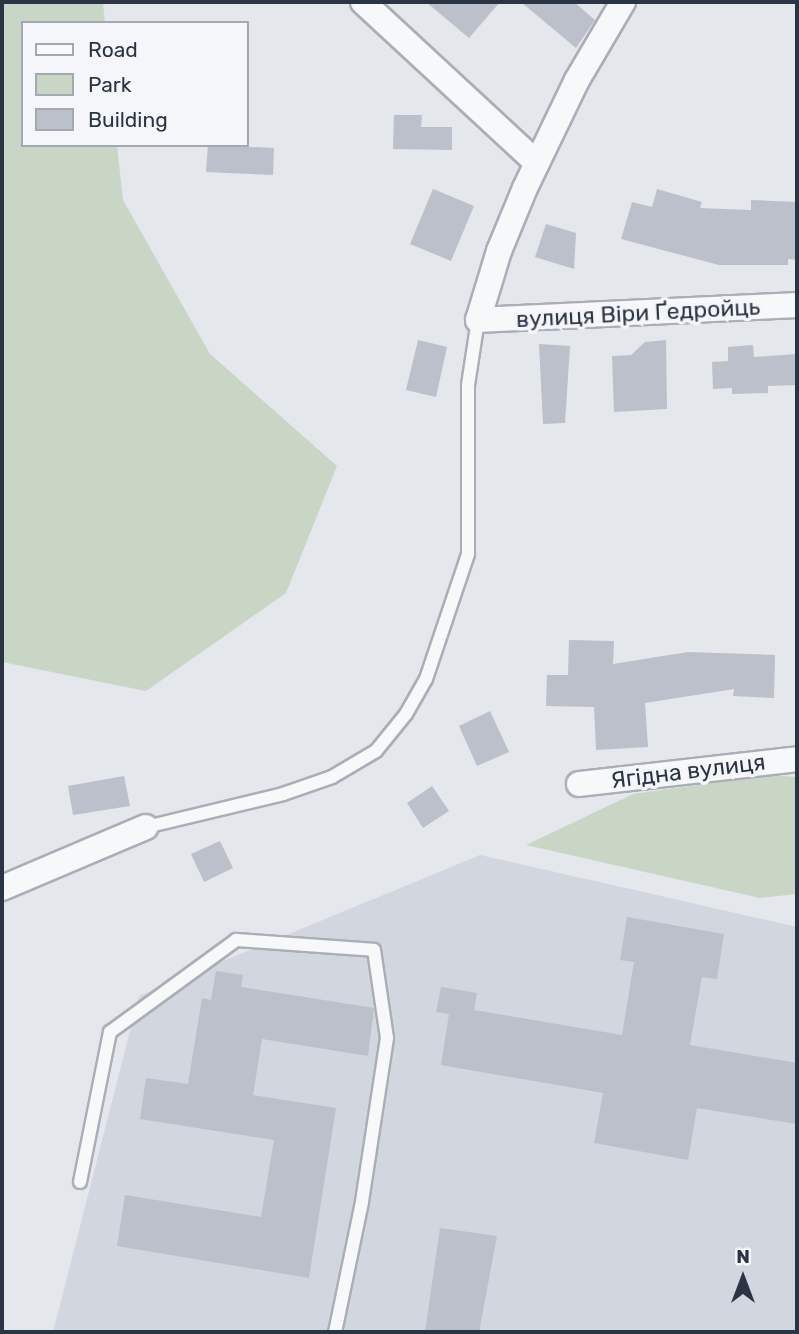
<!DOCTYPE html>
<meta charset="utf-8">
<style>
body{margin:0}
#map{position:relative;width:799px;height:1334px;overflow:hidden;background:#e4e7ec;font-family:Rubik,sans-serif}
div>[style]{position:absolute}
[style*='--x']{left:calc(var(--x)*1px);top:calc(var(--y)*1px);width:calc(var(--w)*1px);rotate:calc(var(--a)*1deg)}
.built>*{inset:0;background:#d2d6de}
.green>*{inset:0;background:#c9d6c5}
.building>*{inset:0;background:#bbc0ca}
.roads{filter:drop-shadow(2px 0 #a9aeb7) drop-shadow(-2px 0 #a9aeb7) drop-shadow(0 2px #a9aeb7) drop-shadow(0 -2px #a9aeb7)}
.service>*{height:12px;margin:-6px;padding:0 6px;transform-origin:6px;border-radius:6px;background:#f7f8fa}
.minor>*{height:24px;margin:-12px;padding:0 12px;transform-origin:12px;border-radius:12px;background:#f7f8fa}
span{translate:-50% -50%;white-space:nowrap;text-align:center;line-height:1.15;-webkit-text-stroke:7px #f4f6f9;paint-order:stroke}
.street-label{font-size:23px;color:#2b3445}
.frame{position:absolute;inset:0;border:4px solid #2b3445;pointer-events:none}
.legend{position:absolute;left:21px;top:21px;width:228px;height:126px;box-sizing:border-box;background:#f4f6f9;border:2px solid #a4a8b1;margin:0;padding:9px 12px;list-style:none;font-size:21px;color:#2b3445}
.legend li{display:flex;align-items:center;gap:14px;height:35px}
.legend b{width:35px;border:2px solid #a4a8b1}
.north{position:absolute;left:708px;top:1243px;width:70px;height:70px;-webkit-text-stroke:5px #f4f6f9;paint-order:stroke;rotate:0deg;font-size:19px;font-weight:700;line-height:28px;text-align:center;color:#2b3445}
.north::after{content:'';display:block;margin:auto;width:24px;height:32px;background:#2b3445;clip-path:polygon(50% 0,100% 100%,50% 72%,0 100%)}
</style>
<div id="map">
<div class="built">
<div style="clip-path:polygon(480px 855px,797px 927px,797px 1332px,53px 1332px,139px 996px)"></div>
</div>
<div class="green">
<div style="clip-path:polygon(2px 2px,103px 2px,105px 23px,23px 23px,23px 145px,117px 145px,123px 200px,210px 354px,337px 466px,286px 593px,146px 691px,2px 662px)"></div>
<div style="clip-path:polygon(769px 775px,797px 777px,797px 894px,760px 898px,526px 845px,633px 794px)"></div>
</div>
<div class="building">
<div style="clip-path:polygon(426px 2px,500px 2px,469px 38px)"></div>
<div style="clip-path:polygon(521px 2px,574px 2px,595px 20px,576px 48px)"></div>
<div style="clip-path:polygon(394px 115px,422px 115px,421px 127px,452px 127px,452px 150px,393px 149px)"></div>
<div style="clip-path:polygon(208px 145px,274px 148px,273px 175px,206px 172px)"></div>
<div style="clip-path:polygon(433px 189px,474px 206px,451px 261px,410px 244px)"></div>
<div style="clip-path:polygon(657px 189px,702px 202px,700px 208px,751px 210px,751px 200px,797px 202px,797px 260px,788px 259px,788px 265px,719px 265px,621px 239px,632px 202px,652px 207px)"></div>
<div style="clip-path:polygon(546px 224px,576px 233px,574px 269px,535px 257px)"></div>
<div style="clip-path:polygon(418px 340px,447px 347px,436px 397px,406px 390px)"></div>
<div style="clip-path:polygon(666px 340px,667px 409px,614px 412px,612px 356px,631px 355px,645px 342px)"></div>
<div style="clip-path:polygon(539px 344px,570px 346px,565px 423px,543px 424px)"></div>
<div style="clip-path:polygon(753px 345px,754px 357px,797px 354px,797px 385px,768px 386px,768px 393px,732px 394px,732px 388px,713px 389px,712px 362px,728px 361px,728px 347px)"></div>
<div style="clip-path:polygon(569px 640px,614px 641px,613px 664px,688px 652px,775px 655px,774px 698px,733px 696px,734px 689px,645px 703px,648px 747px,596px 750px,594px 707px,546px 706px,547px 675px,568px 675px)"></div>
<div style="clip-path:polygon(490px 711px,509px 752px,477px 766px,459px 726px)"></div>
<div style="clip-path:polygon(124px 776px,130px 806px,73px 815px,68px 786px)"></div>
<div style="clip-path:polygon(432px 786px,449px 811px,423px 828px,407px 803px)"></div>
<div style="clip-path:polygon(220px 841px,233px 868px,204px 882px,191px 854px)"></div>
<div style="clip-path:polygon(627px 917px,724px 934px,717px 979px,702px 977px,690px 1045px,797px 1063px,797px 1124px,697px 1108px,688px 1160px,594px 1143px,603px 1093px,441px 1065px,449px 1014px,436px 1012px,441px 987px,477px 993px,474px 1010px,622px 1035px,634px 962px,620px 960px)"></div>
<div style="clip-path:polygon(216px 971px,243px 975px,241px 987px,374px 1008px,368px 1056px,262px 1039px,253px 1095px,336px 1108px,309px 1278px,117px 1246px,125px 1195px,261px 1217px,274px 1140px,140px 1119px,146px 1078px,188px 1084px,202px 998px,211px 1000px)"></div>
<div style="clip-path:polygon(440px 1228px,497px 1236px,479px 1332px,425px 1332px)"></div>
</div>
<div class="roads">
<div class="service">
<div style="--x:146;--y:827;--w:141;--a:-13.5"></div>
<div style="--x:283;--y:794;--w:52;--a:-19.1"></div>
<div style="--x:332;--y:777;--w:51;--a:-30.6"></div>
<div style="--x:376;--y:751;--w:48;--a:-51"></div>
<div style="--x:406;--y:714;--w:40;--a:-60.3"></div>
<div style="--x:426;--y:679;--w:132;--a:-71.4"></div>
<div style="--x:468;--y:554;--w:169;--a:-90"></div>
<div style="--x:468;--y:385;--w:66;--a:-81.3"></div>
<div style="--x:80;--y:1182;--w:153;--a:-78.7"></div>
<div style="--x:110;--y:1032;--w:156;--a:-36.1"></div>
<div style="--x:236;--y:940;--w:138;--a:4.1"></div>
<div style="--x:374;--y:950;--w:89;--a:81.6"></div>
<div style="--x:387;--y:1038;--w:166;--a:98.7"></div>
<div style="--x:362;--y:1202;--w:133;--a:101.7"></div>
</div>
<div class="minor">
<div style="--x:363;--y:2;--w:237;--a:42.8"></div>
<div style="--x:623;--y:2;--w:91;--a:120.5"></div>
<div style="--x:577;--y:80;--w:120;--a:115.7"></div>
<div style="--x:525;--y:188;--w:68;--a:112.4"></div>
<div style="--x:499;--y:251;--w:72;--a:106.9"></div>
<div style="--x:478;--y:320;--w:319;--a:-2.7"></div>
<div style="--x:579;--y:784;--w:219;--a:-6.5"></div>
<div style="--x:2;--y:888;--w:156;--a:-23"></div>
</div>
</div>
<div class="street-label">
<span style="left:638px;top:313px;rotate:-3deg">вулиця Віри Ґедройць</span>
<span style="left:688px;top:771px;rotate:-7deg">Ягідна вулиця</span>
</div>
<div class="frame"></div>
<ul class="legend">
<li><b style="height:9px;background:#f7f8fa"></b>Road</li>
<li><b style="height:19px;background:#c9d6c5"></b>Park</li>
<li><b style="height:19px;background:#bbc0ca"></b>Building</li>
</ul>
<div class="north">N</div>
</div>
